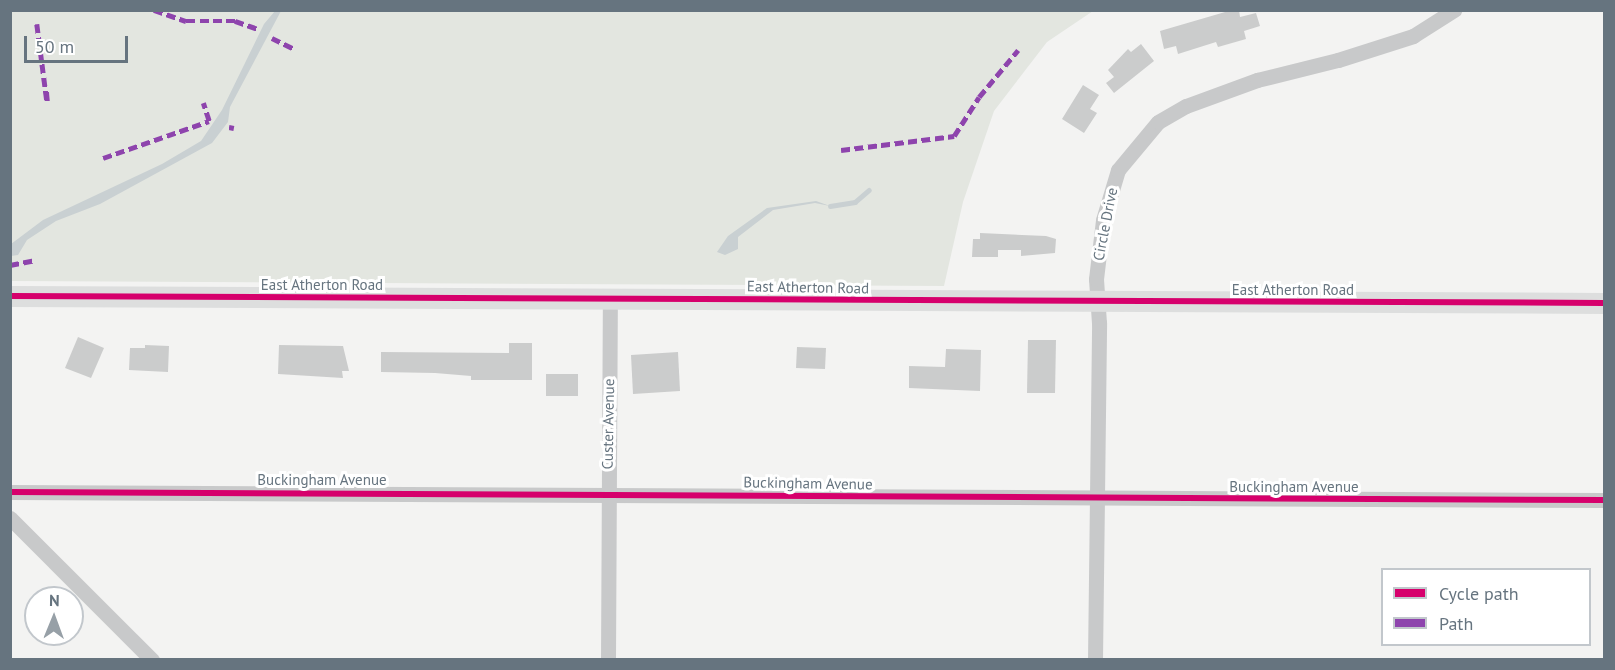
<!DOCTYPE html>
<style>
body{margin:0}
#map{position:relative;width:1615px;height:670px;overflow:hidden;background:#f3f3f2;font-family:"PT Sans",sans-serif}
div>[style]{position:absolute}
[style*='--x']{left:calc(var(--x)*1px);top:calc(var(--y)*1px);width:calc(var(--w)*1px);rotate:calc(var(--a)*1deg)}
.green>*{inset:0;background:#e3e6e0}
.water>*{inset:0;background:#c9d0d2}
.stream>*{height:4.5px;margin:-2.25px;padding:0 2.25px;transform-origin:2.25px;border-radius:2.25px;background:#c9d0d2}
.building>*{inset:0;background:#cbcccc}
.street>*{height:15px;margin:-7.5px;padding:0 7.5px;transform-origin:7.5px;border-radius:7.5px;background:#c8c9ca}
.secondary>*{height:21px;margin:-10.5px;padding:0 10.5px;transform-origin:10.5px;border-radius:10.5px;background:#dddede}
.quiet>*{height:4.5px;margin-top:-2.25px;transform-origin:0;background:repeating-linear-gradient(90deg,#8e44ad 0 9px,transparent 0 13.5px)}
.cycleway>*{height:6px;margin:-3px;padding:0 3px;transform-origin:3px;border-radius:3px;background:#d6006c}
span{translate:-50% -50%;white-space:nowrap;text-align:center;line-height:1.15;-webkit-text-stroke:6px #fff;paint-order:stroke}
.street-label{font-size:15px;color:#66747f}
.frame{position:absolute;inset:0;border:12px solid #66747f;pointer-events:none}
.legend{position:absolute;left:1381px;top:568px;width:210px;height:78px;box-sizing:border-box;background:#fff;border:2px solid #c2c7cc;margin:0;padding:8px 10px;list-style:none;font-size:18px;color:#66747f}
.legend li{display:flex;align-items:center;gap:12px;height:30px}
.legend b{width:30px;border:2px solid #c2c7cc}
.north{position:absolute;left:24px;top:586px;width:60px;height:60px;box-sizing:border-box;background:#fff;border:2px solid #c2c7cc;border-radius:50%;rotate:1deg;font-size:16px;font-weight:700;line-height:24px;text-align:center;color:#66747f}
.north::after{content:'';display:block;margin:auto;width:21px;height:27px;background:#97a0a7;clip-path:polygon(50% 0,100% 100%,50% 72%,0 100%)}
.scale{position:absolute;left:24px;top:36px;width:104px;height:27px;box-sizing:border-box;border:3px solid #66747f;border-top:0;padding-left:8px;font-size:18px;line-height:21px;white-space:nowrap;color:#66747f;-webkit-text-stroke:4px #fff;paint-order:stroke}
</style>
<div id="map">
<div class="green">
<div style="clip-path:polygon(11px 11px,1093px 11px,1047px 42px,994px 111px,963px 202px,944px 286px,11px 281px)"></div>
</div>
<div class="water">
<div style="clip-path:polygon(275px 11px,281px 11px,230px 107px,228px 122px,212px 143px,100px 204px,56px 221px,27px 240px,18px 255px,11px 256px,11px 244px,43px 220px,162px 164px,201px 141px,222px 110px,264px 24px)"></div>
<div style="clip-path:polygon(816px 201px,830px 206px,815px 203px,773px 210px,738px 237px,738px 249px,725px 255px,717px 252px,728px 236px,767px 208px)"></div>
</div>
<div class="stream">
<div style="--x:830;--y:206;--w:25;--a:-9"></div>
<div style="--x:855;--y:202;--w:18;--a:-41"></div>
</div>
<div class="building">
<div style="clip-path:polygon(1232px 10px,1239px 10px,1240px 17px,1256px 13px,1260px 26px,1244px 31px,1246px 39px,1218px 47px,1216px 42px,1178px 54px,1176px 46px,1164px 49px,1160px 31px)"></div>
<div style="clip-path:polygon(1141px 44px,1154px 61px,1114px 93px,1106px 83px,1114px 77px,1108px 70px,1128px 49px,1131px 52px)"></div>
<div style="clip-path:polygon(1083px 85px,1099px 95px,1090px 109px,1097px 113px,1084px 133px,1062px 119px)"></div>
<div style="clip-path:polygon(980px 233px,1046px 236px,1056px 239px,1055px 253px,1021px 256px,1021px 250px,998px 250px,998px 257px,972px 257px,973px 239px,980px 239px)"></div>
<div style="clip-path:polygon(78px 337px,104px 348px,91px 378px,65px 368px)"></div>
<div style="clip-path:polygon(1028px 340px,1056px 340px,1055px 393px,1027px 393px)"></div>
<div style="clip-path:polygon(509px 343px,532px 343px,532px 380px,471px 380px,471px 376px,435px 373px,381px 372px,381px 352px,509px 353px)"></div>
<div style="clip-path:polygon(145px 345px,169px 346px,168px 372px,129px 370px,130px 348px,145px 348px)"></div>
<div style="clip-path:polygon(279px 345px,343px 346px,349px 371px,342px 371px,343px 378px,278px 374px)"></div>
<div style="clip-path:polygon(797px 347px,826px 348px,825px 369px,796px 368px)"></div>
<div style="clip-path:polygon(946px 349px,981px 350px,980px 391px,909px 388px,909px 366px,945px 367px)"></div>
<div style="clip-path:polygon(678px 352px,680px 391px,633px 394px,631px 355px)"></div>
<div style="clip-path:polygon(546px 374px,578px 374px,578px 396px,546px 396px)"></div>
</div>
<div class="street">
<div style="--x:10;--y:492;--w:1594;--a:0.29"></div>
<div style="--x:10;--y:518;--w:201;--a:45"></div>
<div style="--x:608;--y:660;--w:363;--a:-89.7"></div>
<div style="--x:1095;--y:660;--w:337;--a:-89.3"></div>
<div style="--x:1099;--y:323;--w:44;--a:-93.9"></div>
<div style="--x:1096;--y:279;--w:59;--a:-83.2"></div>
<div style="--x:1103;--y:220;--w:52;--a:-73.3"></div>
<div style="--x:1118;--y:170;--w:62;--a:-50.2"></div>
<div style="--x:1158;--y:122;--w:32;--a:-30"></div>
<div style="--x:1186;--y:106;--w:76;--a:-20.1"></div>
<div style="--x:1257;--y:80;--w:83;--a:-13.9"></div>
<div style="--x:1338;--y:60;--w:79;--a:-17.7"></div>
<div style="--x:1413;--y:36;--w:49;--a:-32.4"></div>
</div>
<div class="secondary">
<div style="--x:10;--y:296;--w:1594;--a:0.25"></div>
</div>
<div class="quiet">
<div style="--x:154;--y:10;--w:34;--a:19"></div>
<div style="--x:186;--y:21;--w:49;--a:0"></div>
<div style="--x:235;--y:21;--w:24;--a:19"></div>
<div style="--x:37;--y:24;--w:78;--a:82.6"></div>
<div style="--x:47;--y:101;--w:11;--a:-95"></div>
<div style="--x:272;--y:38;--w:25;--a:26"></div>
<div style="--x:229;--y:127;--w:5;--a:11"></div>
<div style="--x:841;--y:150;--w:114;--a:-7.1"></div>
<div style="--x:954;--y:136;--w:46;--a:-57.3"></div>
<div style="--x:979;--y:97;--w:61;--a:-50.3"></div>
<div style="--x:103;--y:158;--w:112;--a:-19.2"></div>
<div style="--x:209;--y:121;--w:19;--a:-108"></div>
<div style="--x:10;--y:265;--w:25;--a:-11"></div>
</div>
<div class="cycleway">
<div style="--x:10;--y:296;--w:1594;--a:0.25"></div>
<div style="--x:10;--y:492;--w:1594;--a:0.29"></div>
</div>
<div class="street-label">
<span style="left:1105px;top:224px;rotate:-79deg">Circle Drive</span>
<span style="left:322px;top:285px">East Atherton Road</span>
<span style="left:808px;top:287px;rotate:1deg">East Atherton Road</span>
<span style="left:1293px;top:290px">East Atherton Road</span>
<span style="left:608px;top:424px;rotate:-89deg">Custer Avenue</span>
<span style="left:322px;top:480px">Buckingham Avenue</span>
<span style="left:808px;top:483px;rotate:1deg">Buckingham Avenue</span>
<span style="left:1294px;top:487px">Buckingham Avenue</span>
</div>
<div class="frame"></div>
<ul class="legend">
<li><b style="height:8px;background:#d6006c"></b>Cycle path</li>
<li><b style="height:8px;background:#8e44ad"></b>Path</li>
</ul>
<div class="north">N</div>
<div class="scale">50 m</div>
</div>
